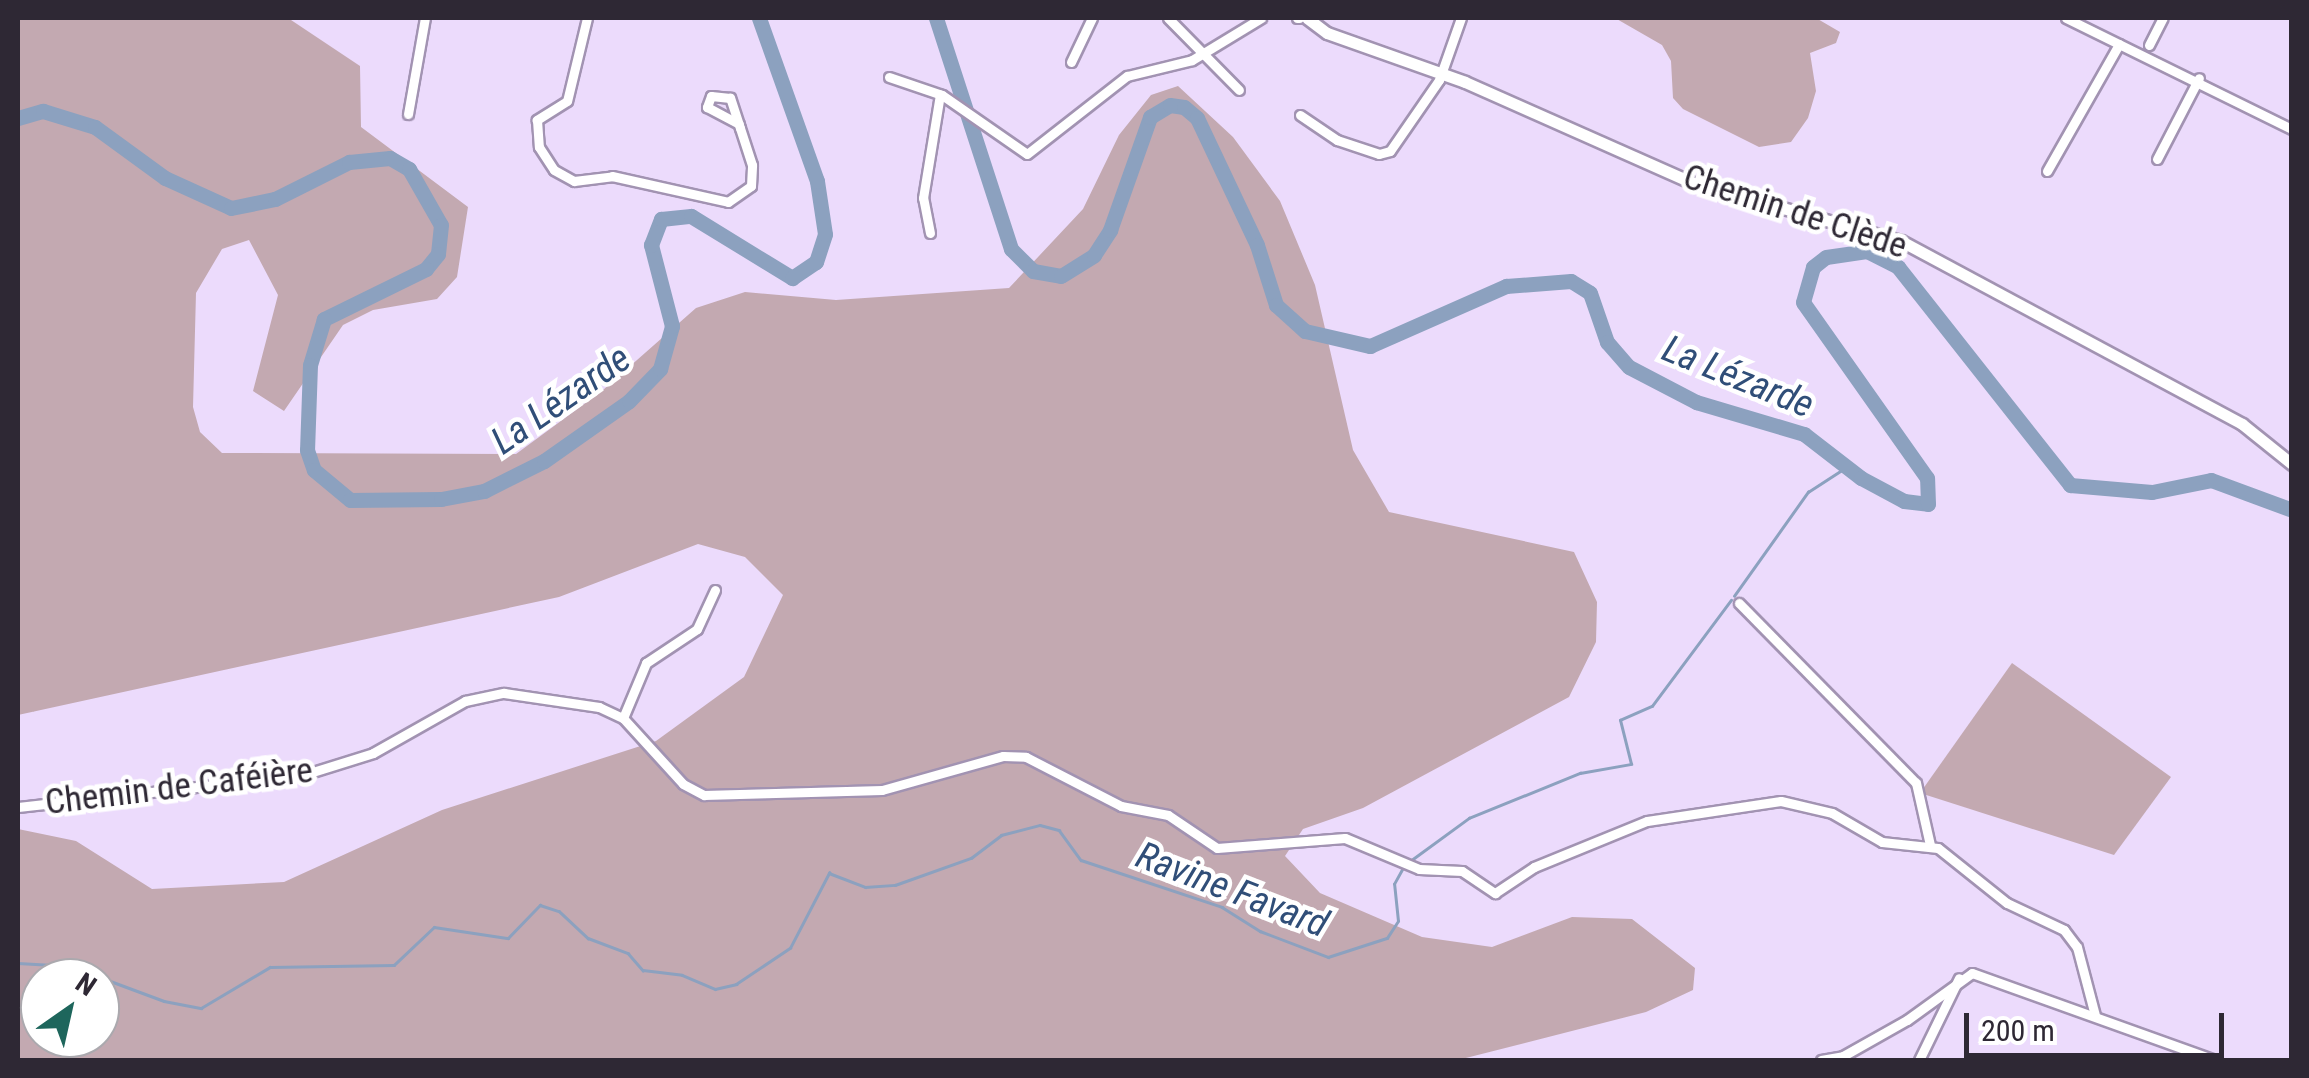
<!DOCTYPE html>
<meta charset="utf-8">
<style>
body{margin:0}
#map{position:relative;width:2309px;height:1078px;overflow:hidden;background:#ecdbfc;font-family:"Roboto Condensed",sans-serif}
div>[style]{position:absolute}
[style*='--x']{left:calc(var(--x)*1px);top:calc(var(--y)*1px);width:calc(var(--w)*1px);rotate:calc(var(--a)*1deg)}
.green>*{inset:0;background:#c3a9b1}
.stream>*{height:2.5px;margin:-1.25px;padding:0 1.25px;transform-origin:1.25px;border-radius:1.25px;background:#8ca1bf}
.river>*{height:15px;margin:-7.5px;padding:0 7.5px;transform-origin:7.5px;border-radius:7.5px;background:#8ca1bf}
.roads{filter:drop-shadow(2px 0 #a293b2) drop-shadow(-2px 0 #a293b2) drop-shadow(0 2px #a293b2) drop-shadow(0 -2px #a293b2)}
.minor>*{height:9px;margin:-4.5px;padding:0 4.5px;transform-origin:4.5px;border-radius:4.5px;background:#fff}
.major>*{height:11px;margin:-5.5px;padding:0 5.5px;transform-origin:5.5px;border-radius:5.5px;background:#fff}
span{translate:-50% -50%;white-space:nowrap;text-align:center;line-height:1.15;-webkit-text-stroke:9px #fff;paint-order:stroke}
.street-label{font-size:35px;color:#2e2834}
.water-label{font-size:38px;color:#304e78;font-style:italic}
.frame{position:absolute;inset:0;border:20px solid #2e2834;pointer-events:none}
.north{position:absolute;left:20px;top:958px;width:100px;height:100px;box-sizing:border-box;background:#fff;border:2px solid #aba9ae;border-radius:50%;rotate:34deg;font-size:28px;font-weight:700;line-height:40px;text-align:center;color:#2e2834}
.north::after{content:'';display:block;margin:auto;width:35px;height:45px;background:#1e665c;clip-path:polygon(50% 0,100% 100%,50% 72%,0 100%)}
.scale{position:absolute;left:1964px;top:1013px;width:260px;height:45px;box-sizing:border-box;border:5px solid #2e2834;border-top:0;padding-left:12px;font-size:30px;line-height:35px;white-space:nowrap;color:#2e2834;-webkit-text-stroke:8px #fff;paint-order:stroke}
</style>
<div id="map">
<div class="green">
<div style="clip-path:polygon(evenodd,18px 18px,288px 18px,360px 66px,361px 127px,468px 207px,457px 277px,437px 299px,373px 310px,343px 325px,284px 411px,253px 391px,278px 295px,249px 240px,222px 249px,196px 293px,193px 407px,200px 432px,222px 453px,516px 454px,603px 390px,696px 308px,745px 292px,836px 300px,1009px 288px,1083px 209px,1119px 135px,1151px 95px,1178px 86px,1233px 137px,1280px 201px,1315px 285px,1353px 450px,1389px 512px,1574px 552px,1597px 602px,1596px 642px,1569px 697px,1363px 808px,1303px 829px,1285px 856px,1320px 893px,1422px 937px,1492px 947px,1572px 917px,1632px 919px,1695px 968px,1693px 990px,1646px 1012px,1458px 1060px,18px 1060px,18px 829px,76px 841px,152px 889px,284px 882px,442px 810px,656px 741px,744px 677px,783px 595px,745px 557px,698px 544px,559px 597px,18px 715px,18px 18px,40px 978px,100px 978px,100px 1038px,40px 1038px,40px 978px)"></div>
<div style="clip-path:polygon(1615px 18px,1816px 18px,1840px 32px,1836px 43px,1810px 53px,1816px 91px,1808px 118px,1791px 142px,1759px 147px,1683px 109px,1673px 98px,1671px 61px,1662px 45px)"></div>
<div style="clip-path:polygon(2012px 663px,2171px 777px,2114px 855px,1920px 793px)"></div>
</div>
<div class="stream">
<div style="--x:1734;--y:596;--w:128;--a:-54.6"></div>
<div style="--x:1808;--y:492;--w:44;--a:-33"></div>
<div style="--x:1410;--y:861;--w:73;--a:-36.1"></div>
<div style="--x:1469;--y:818;--w:120;--a:-22.1"></div>
<div style="--x:1580;--y:773;--w:52;--a:-10"></div>
<div style="--x:1631;--y:764;--w:45;--a:-104"></div>
<div style="--x:1620;--y:720;--w:35;--a:-24"></div>
<div style="--x:1652;--y:706;--w:132;--a:-53.3"></div>
<div style="--x:18;--y:963;--w:52;--a:3.3"></div>
<div style="--x:70;--y:966;--w:100;--a:20.4"></div>
<div style="--x:164;--y:1001;--w:38;--a:11"></div>
<div style="--x:201;--y:1008;--w:80;--a:-30.7"></div>
<div style="--x:270;--y:967;--w:124;--a:-0.9"></div>
<div style="--x:394;--y:965;--w:55;--a:-43.5"></div>
<div style="--x:434;--y:927;--w:75;--a:8.5"></div>
<div style="--x:508;--y:938;--w:46;--a:-45.9"></div>
<div style="--x:540;--y:905;--w:20;--a:18"></div>
<div style="--x:559;--y:911;--w:40;--a:43"></div>
<div style="--x:588;--y:938;--w:43;--a:20.6"></div>
<div style="--x:628;--y:953;--w:23;--a:49"></div>
<div style="--x:643;--y:970;--w:39;--a:7"></div>
<div style="--x:682;--y:975;--w:36;--a:23"></div>
<div style="--x:715;--y:989;--w:22;--a:-13"></div>
<div style="--x:736;--y:984;--w:65;--a:-33.7"></div>
<div style="--x:790;--y:948;--w:85;--a:-62.5"></div>
<div style="--x:829;--y:873;--w:39;--a:21"></div>
<div style="--x:865;--y:887;--w:30;--a:-4"></div>
<div style="--x:895;--y:885;--w:81;--a:-19.6"></div>
<div style="--x:971;--y:858;--w:38;--a:-37"></div>
<div style="--x:1001;--y:835;--w:40;--a:-14.4"></div>
<div style="--x:1040;--y:825;--w:20;--a:15"></div>
<div style="--x:1059;--y:830;--w:37;--a:54"></div>
<div style="--x:1081;--y:860;--w:149;--a:18.4"></div>
<div style="--x:1222;--y:907;--w:45;--a:32.3"></div>
<div style="--x:1260;--y:931;--w:73;--a:20.9"></div>
<div style="--x:1328;--y:957;--w:62;--a:-17.9"></div>
<div style="--x:1387;--y:938;--w:20;--a:-57"></div>
<div style="--x:1398;--y:921;--w:37;--a:-96"></div>
<div style="--x:1394;--y:884;--w:21;--a:-61"></div>
</div>
<div class="river">
<div style="--x:936;--y:18;--w:243;--a:72"></div>
<div style="--x:1011;--y:249;--w:31;--a:45"></div>
<div style="--x:1033;--y:271;--w:28;--a:10"></div>
<div style="--x:1061;--y:276;--w:39;--a:-32"></div>
<div style="--x:1094;--y:255;--w:30;--a:-57"></div>
<div style="--x:1110;--y:230;--w:120;--a:-70.5"></div>
<div style="--x:1150;--y:117;--w:23;--a:-31"></div>
<div style="--x:1170;--y:105;--w:14;--a:8"></div>
<div style="--x:1184;--y:107;--w:17;--a:40"></div>
<div style="--x:1197;--y:118;--w:140;--a:64.7"></div>
<div style="--x:1257;--y:245;--w:63;--a:72.4"></div>
<div style="--x:1276;--y:305;--w:39;--a:42"></div>
<div style="--x:1305;--y:331;--w:67;--a:13"></div>
<div style="--x:1370;--y:346;--w:149;--a:-23.8"></div>
<div style="--x:1506;--y:286;--w:65;--a:-4.4"></div>
<div style="--x:1571;--y:281;--w:22;--a:32"></div>
<div style="--x:1590;--y:293;--w:52;--a:70.9"></div>
<div style="--x:1607;--y:342;--w:33;--a:49"></div>
<div style="--x:1629;--y:367;--w:76;--a:27.6"></div>
<div style="--x:1696;--y:402;--w:113;--a:16.5"></div>
<div style="--x:1804;--y:434;--w:72;--a:37.7"></div>
<div style="--x:1861;--y:478;--w:49;--a:28.1"></div>
<div style="--x:1904;--y:501;--w:24;--a:7"></div>
<div style="--x:1928;--y:504;--w:26;--a:-92"></div>
<div style="--x:1927;--y:478;--w:215;--a:-125.2"></div>
<div style="--x:1803;--y:302;--w:36;--a:-74"></div>
<div style="--x:1813;--y:267;--w:16;--a:-38"></div>
<div style="--x:1826;--y:257;--w:41;--a:-8.3"></div>
<div style="--x:1867;--y:251;--w:35;--a:27"></div>
<div style="--x:1898;--y:267;--w:278;--a:51.7"></div>
<div style="--x:2070;--y:485;--w:82;--a:4.9"></div>
<div style="--x:2152;--y:492;--w:60;--a:-11.5"></div>
<div style="--x:2211;--y:480;--w:86;--a:20.3"></div>
<div style="--x:18;--y:118;--w:26;--a:-16"></div>
<div style="--x:43;--y:111;--w:54;--a:17.1"></div>
<div style="--x:95;--y:127;--w:87;--a:36.1"></div>
<div style="--x:165;--y:178;--w:72;--a:24.4"></div>
<div style="--x:231;--y:208;--w:45;--a:-11.6"></div>
<div style="--x:275;--y:199;--w:83;--a:-26.6"></div>
<div style="--x:349;--y:162;--w:41;--a:-5.6"></div>
<div style="--x:390;--y:158;--w:22;--a:30"></div>
<div style="--x:409;--y:169;--w:64;--a:60.3"></div>
<div style="--x:441;--y:225;--w:29;--a:96"></div>
<div style="--x:438;--y:254;--w:19;--a:129"></div>
<div style="--x:426;--y:269;--w:114;--a:153.9"></div>
<div style="--x:324;--y:319;--w:48;--a:106.9"></div>
<div style="--x:310;--y:365;--w:85;--a:92"></div>
<div style="--x:307;--y:450;--w:21;--a:71"></div>
<div style="--x:314;--y:470;--w:47;--a:39.8"></div>
<div style="--x:350;--y:500;--w:91;--a:-0.6"></div>
<div style="--x:441;--y:499;--w:44;--a:-10.5"></div>
<div style="--x:484;--y:491;--w:67;--a:-26.6"></div>
<div style="--x:544;--y:461;--w:104;--a:-35.2"></div>
<div style="--x:629;--y:401;--w:45;--a:-45.9"></div>
<div style="--x:660;--y:369;--w:45;--a:-74.4"></div>
<div style="--x:672;--y:326;--w:84;--a:-104.5"></div>
<div style="--x:651;--y:245;--w:28;--a:-69"></div>
<div style="--x:661;--y:219;--w:30;--a:-6"></div>
<div style="--x:691;--y:216;--w:119;--a:31.5"></div>
<div style="--x:792;--y:278;--w:29;--a:-34"></div>
<div style="--x:816;--y:262;--w:29;--a:-72"></div>
<div style="--x:825;--y:234;--w:54;--a:-98.6"></div>
<div style="--x:817;--y:181;--w:173;--a:-109.6"></div>
</div>
<div class="roads">
<div class="minor">
<div style="--x:587;--y:18;--w:85;--a:103.5"></div>
<div style="--x:567;--y:101;--w:36;--a:148"></div>
<div style="--x:537;--y:120;--w:27;--a:86"></div>
<div style="--x:539;--y:147;--w:27;--a:57"></div>
<div style="--x:554;--y:170;--w:23;--a:29"></div>
<div style="--x:574;--y:181;--w:38;--a:-7"></div>
<div style="--x:612;--y:176;--w:119;--a:12.6"></div>
<div style="--x:728;--y:202;--w:28;--a:-35"></div>
<div style="--x:751;--y:186;--w:21;--a:-87"></div>
<div style="--x:752;--y:165;--w:39;--a:-108"></div>
<div style="--x:740;--y:128;--w:32;--a:-108"></div>
<div style="--x:730;--y:98;--w:19;--a:-174"></div>
<div style="--x:711;--y:96;--w:12;--a:110"></div>
<div style="--x:707;--y:107;--w:36;--a:28"></div>
<div style="--x:1168;--y:18;--w:101;--a:45.4"></div>
<div style="--x:1297;--y:18;--w:2;--a:0"></div>
<div style="--x:2066;--y:18;--w:252;--a:26.2"></div>
<div style="--x:2149;--y:45;--w:30;--a:-63"></div>
<div style="--x:1071;--y:62;--w:49;--a:-64.5"></div>
<div style="--x:889;--y:77;--w:56;--a:18.8"></div>
<div style="--x:942;--y:95;--w:103;--a:34.8"></div>
<div style="--x:1027;--y:154;--w:127;--a:-38"></div>
<div style="--x:1127;--y:76;--w:67;--a:-13.8"></div>
<div style="--x:1192;--y:60;--w:81;--a:-31.3"></div>
<div style="--x:408;--y:114;--w:97;--a:-80"></div>
<div style="--x:1300;--y:115;--w:45;--a:34"></div>
<div style="--x:1337;--y:140;--w:44;--a:18.4"></div>
<div style="--x:1379;--y:154;--w:11;--a:-15"></div>
<div style="--x:1390;--y:151;--w:86;--a:-55.4"></div>
<div style="--x:1439;--y:80;--w:66;--a:-70.5"></div>
<div style="--x:2157;--y:159;--w:91;--a:-62.6"></div>
<div style="--x:2047;--y:171;--w:146;--a:-60.4"></div>
<div style="--x:930;--y:233;--w:36;--a:-101"></div>
<div style="--x:923;--y:198;--w:105;--a:-80.7"></div>
<div style="--x:1739;--y:603;--w:252;--a:45.5"></div>
<div style="--x:1916;--y:783;--w:64;--a:77.3"></div>
<div style="--x:623;--y:718;--w:60;--a:-67.3"></div>
<div style="--x:646;--y:663;--w:61;--a:-33.7"></div>
<div style="--x:697;--y:629;--w:43;--a:-65.2"></div>
<div style="--x:18;--y:807;--w:287;--a:-6.4"></div>
<div style="--x:303;--y:775;--w:73;--a:-17.4"></div>
<div style="--x:373;--y:753;--w:106;--a:-29.5"></div>
<div style="--x:465;--y:701;--w:40;--a:-12"></div>
<div style="--x:504;--y:693;--w:96;--a:8.4"></div>
<div style="--x:599;--y:707;--w:26;--a:25"></div>
<div style="--x:623;--y:718;--w:89;--a:47.7"></div>
<div style="--x:683;--y:784;--w:24;--a:28"></div>
<div style="--x:704;--y:795;--w:178;--a:-1.6"></div>
<div style="--x:882;--y:790;--w:126;--a:-15.7"></div>
<div style="--x:1003;--y:756;--w:23;--a:2"></div>
<div style="--x:1026;--y:757;--w:107;--a:27.3"></div>
<div style="--x:1121;--y:806;--w:48;--a:10.8"></div>
<div style="--x:1168;--y:815;--w:59;--a:34"></div>
<div style="--x:1217;--y:848;--w:128;--a:-4.5"></div>
<div style="--x:1345;--y:838;--w:80;--a:22.7"></div>
<div style="--x:1419;--y:869;--w:43;--a:2.7"></div>
<div style="--x:1462;--y:871;--w:40;--a:34"></div>
<div style="--x:1495;--y:893;--w:47;--a:-33.7"></div>
<div style="--x:1534;--y:867;--w:122;--a:-22.2"></div>
<div style="--x:1647;--y:821;--w:135;--a:-8.5"></div>
<div style="--x:1781;--y:801;--w:52;--a:13.2"></div>
<div style="--x:1832;--y:813;--w:58;--a:30.1"></div>
<div style="--x:1882;--y:842;--w:56;--a:6.1"></div>
<div style="--x:1938;--y:848;--w:88;--a:38.6"></div>
<div style="--x:2007;--y:903;--w:63;--a:25.3"></div>
<div style="--x:2064;--y:930;--w:21;--a:53"></div>
<div style="--x:2077;--y:947;--w:70;--a:75.2"></div>
<div style="--x:1821;--y:1060;--w:22;--a:-10"></div>
<div style="--x:1843;--y:1056;--w:73;--a:-29.4"></div>
<div style="--x:1907;--y:1020;--w:80;--a:-35.9"></div>
<div style="--x:1972;--y:973;--w:258;--a:19.7"></div>
<div style="--x:1919;--y:1060;--w:91;--a:-64"></div>
</div>
<div class="major">
<div style="--x:1307;--y:18;--w:25;--a:37"></div>
<div style="--x:1327;--y:33;--w:146;--a:19.5"></div>
<div style="--x:1465;--y:82;--w:249;--a:23.9"></div>
<div style="--x:1693;--y:183;--w:216;--a:15.6"></div>
<div style="--x:1901;--y:241;--w:387;--a:28.2"></div>
<div style="--x:2242;--y:424;--w:64;--a:38.7"></div>
</div>
</div>
<div class="street-label">
<span style="left:1795px;top:212px;rotate:18deg">Chemin de Clède</span>
<span style="left:179px;top:787px;rotate:-7deg">Chemin de Caféière</span>
</div>
<div class="water-label">
<span style="left:1738px;top:377px;rotate:22deg">La Lézarde</span>
<span style="left:561px;top:400px;rotate:-35deg">La Lézarde</span>
<span style="left:1232px;top:890px;rotate:21deg">Ravine Favard</span>
</div>
<div class="frame"></div>
<div class="north">N</div>
<div class="scale">200 m</div>
</div>
